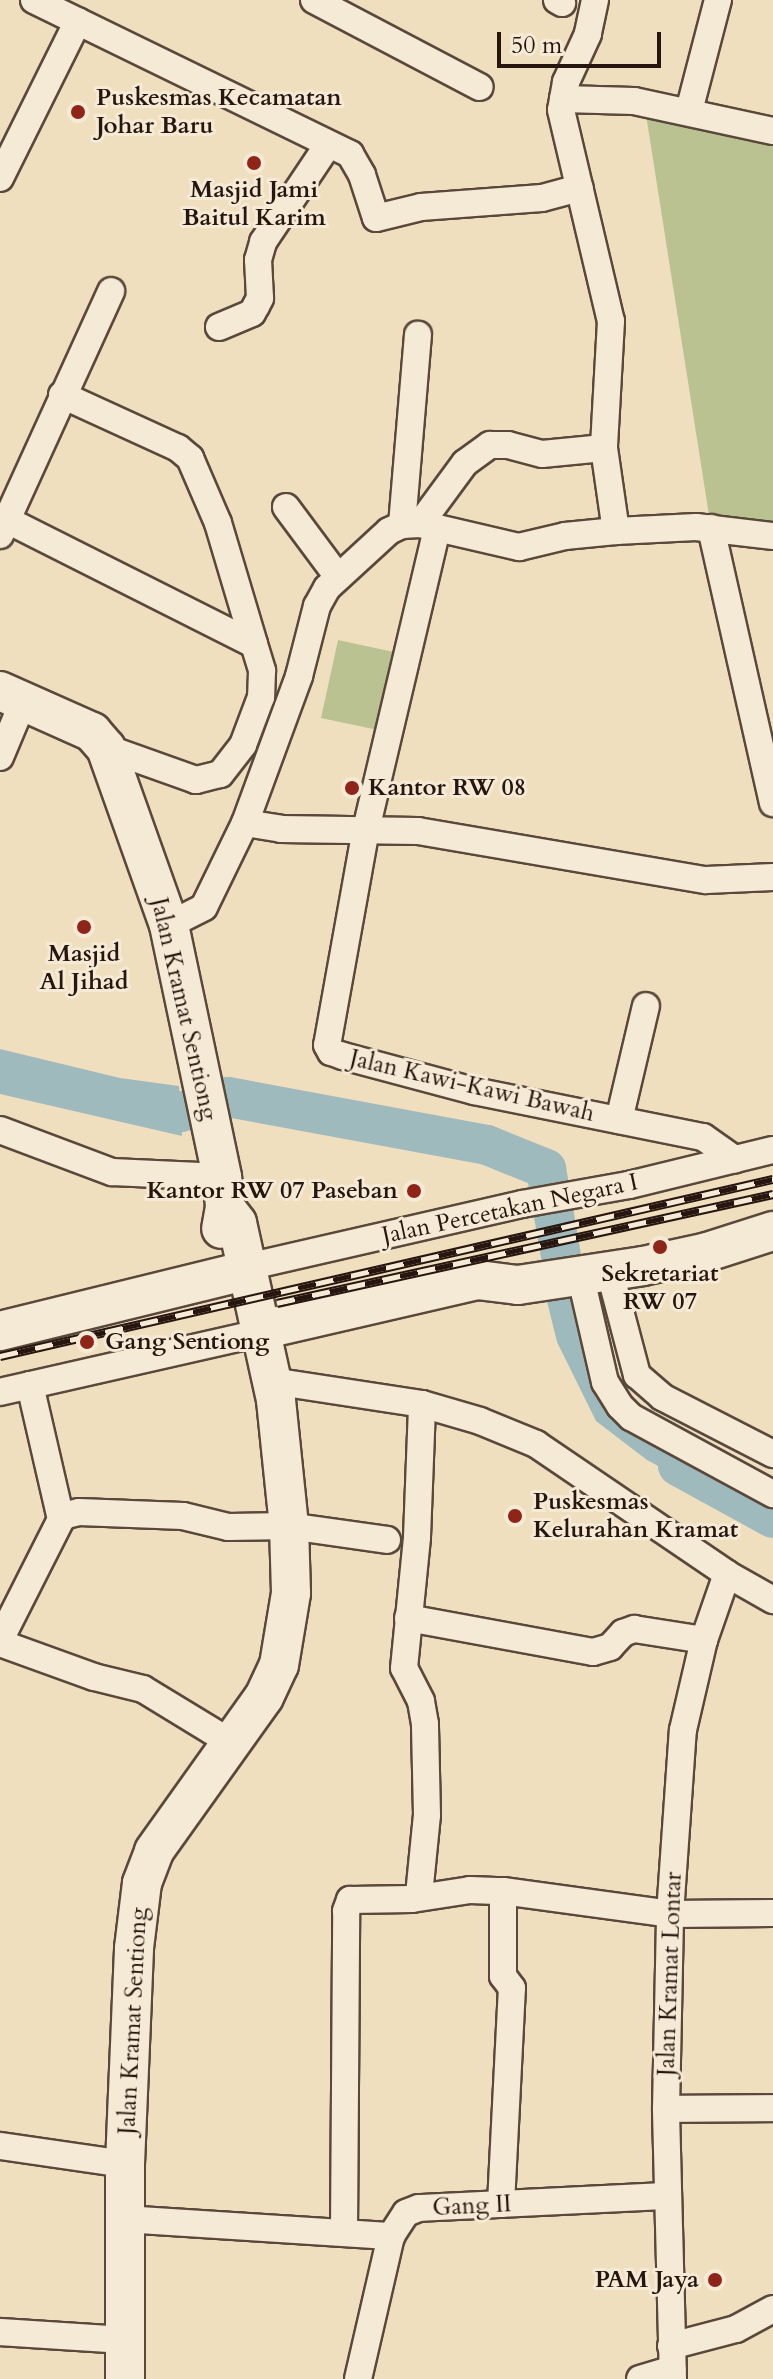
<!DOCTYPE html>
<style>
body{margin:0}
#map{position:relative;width:773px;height:2379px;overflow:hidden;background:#f0dfbe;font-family:Cardo,serif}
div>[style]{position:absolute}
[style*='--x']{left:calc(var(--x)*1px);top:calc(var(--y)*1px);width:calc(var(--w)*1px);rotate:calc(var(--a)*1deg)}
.green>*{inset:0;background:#bac291}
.water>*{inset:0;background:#9fbabc}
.river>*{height:40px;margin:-20px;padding:0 20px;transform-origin:20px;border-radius:20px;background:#9fbabc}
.roads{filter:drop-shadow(2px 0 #59483b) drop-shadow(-2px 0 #59483b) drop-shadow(0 2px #59483b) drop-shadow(0 -2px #59483b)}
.street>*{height:26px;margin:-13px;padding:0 13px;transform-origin:13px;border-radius:13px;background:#f5ead5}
.secondary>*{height:38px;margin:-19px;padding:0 19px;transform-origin:19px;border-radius:19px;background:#f5ead5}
.rail>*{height:9px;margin-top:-4.5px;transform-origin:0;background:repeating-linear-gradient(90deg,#f5ead5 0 18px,#27160f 0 36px);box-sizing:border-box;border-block:2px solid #27160f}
.dots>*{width:22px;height:22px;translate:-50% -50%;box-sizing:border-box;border:4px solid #f5ead5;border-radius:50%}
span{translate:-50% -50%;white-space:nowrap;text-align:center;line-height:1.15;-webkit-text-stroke:6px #f5ead5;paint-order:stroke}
.poi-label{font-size:24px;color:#27160f;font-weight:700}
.left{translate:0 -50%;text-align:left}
.right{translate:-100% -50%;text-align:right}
.street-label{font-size:24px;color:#27160f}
.scale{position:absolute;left:497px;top:32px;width:164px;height:36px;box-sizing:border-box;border:4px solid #27160f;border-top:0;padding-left:10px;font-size:24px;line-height:28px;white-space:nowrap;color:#27160f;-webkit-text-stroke:6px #f5ead5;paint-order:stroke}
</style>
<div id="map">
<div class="green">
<div style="clip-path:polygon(644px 102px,773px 132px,773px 536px,711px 528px)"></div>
<div style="clip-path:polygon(338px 640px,394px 652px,378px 730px,321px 718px)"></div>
</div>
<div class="water">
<div style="clip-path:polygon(0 1049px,120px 1078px,179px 1086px,182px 1136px,0 1094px)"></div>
<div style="clip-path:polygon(574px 1282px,599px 1379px,730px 1479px,722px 1500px,647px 1460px,596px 1421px,557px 1342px,544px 1289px)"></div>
</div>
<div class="river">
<div style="--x:129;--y:1100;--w:53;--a:13"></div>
<div style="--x:181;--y:1112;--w:49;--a:-17.7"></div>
<div style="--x:228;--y:1097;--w:263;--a:10.5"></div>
<div style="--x:487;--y:1145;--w:64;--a:22.1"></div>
<div style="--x:546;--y:1169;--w:146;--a:80.2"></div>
<div style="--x:678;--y:1466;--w:108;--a:28.7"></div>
</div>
<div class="roads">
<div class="street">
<div style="--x:34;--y:0;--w:352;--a:26"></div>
<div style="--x:350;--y:154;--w:24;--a:60"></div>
<div style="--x:362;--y:175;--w:45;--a:72"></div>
<div style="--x:376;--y:218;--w:46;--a:-13.7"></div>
<div style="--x:421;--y:207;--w:121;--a:-4.3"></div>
<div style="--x:542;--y:198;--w:39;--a:-15"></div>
<div style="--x:314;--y:0;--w:187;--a:27.7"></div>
<div style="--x:557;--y:0;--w:6;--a:31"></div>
<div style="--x:595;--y:0;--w:35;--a:102"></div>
<div style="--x:588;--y:34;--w:53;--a:114.6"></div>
<div style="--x:566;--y:82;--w:28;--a:100"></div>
<div style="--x:561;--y:110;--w:217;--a:76.7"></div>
<div style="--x:611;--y:321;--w:127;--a:93.2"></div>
<div style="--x:604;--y:448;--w:84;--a:81.8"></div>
<div style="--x:563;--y:99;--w:71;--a:1.6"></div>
<div style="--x:634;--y:101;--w:142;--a:12.2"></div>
<div style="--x:689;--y:111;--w:115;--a:-75.4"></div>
<div style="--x:0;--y:178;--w:175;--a:-63.6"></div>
<div style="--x:219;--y:327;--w:36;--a:-23"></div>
<div style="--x:252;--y:313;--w:8;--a:-60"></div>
<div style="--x:256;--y:306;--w:9;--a:-63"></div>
<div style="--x:260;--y:298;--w:38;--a:-93"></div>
<div style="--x:258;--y:260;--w:19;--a:-74"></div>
<div style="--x:263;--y:242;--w:117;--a:-56.2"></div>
<div style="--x:62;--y:395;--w:128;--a:24.6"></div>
<div style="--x:178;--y:448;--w:16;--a:40"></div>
<div style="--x:190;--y:458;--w:71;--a:66.7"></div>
<div style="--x:218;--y:523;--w:126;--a:73.4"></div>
<div style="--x:286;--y:507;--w:87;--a:53.4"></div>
<div style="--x:7;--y:520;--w:276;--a:26.7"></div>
<div style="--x:254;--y:644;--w:28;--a:73"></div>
<div style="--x:262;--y:671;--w:26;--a:92"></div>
<div style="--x:261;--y:697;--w:51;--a:110.6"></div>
<div style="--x:243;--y:745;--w:37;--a:128"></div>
<div style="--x:220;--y:774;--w:25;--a:166"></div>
<div style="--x:196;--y:780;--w:96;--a:-160.4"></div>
<div style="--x:420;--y:524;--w:76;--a:-53.6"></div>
<div style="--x:465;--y:463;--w:31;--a:-36"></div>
<div style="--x:490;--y:445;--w:18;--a:0"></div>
<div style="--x:508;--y:445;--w:35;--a:15"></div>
<div style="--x:542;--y:454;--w:62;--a:-5.5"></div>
<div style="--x:402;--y:525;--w:191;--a:-85.2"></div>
<div style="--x:711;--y:528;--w:282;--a:77.3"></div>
<div style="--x:437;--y:529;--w:308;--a:103.3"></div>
<div style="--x:366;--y:829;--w:219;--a:100.2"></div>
<div style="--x:327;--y:1045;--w:8;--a:60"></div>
<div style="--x:331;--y:1052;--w:13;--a:18"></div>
<div style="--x:343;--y:1056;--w:136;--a:15"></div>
<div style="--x:474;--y:1091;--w:234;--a:11.4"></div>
<div style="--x:703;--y:1137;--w:39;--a:35"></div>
<div style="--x:0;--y:535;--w:268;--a:-65.5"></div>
<div style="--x:0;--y:757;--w:60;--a:-67.3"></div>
<div style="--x:245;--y:823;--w:157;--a:-69.8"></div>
<div style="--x:299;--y:676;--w:72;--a:-75.6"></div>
<div style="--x:317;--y:606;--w:21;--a:-61"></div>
<div style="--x:327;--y:588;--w:84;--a:-42.6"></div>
<div style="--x:389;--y:531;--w:14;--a:-25"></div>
<div style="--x:402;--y:525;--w:18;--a:-3"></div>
<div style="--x:420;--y:524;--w:102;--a:13.1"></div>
<div style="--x:519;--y:547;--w:47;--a:-13.4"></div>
<div style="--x:565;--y:536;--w:51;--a:-5.6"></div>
<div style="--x:616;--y:531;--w:80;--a:-2.9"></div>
<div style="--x:696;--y:527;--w:78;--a:6.7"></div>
<div style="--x:169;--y:925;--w:39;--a:-27"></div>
<div style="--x:204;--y:907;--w:93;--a:-64"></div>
<div style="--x:245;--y:823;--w:36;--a:9"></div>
<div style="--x:281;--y:829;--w:137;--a:0.8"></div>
<div style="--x:418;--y:831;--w:292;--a:9.7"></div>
<div style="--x:706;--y:880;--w:67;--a:-2.6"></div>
<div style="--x:619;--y:1120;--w:117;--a:-76.7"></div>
<div style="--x:0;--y:1130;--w:120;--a:20.6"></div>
<div style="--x:112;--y:1172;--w:110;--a:2.6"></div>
<div style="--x:247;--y:1267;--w:282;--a:-12.9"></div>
<div style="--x:522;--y:1204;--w:109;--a:-10.1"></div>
<div style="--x:629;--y:1185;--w:148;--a:-13.7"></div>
<div style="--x:609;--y:1269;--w:110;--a:75.2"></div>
<div style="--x:637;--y:1375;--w:33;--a:41"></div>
<div style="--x:662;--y:1397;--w:125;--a:27.2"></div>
<div style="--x:580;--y:1274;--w:111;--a:77"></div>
<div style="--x:605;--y:1382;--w:28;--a:58"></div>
<div style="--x:620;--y:1406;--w:16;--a:45"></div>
<div style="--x:631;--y:1417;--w:162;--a:28.5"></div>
<div style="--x:272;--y:1381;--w:152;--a:8.7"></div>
<div style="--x:422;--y:1404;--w:60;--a:16.3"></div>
<div style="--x:480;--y:1421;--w:61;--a:22.3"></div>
<div style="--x:536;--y:1444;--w:231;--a:34.2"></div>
<div style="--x:727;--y:1574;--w:53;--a:29.5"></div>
<div style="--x:30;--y:1385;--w:138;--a:77"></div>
<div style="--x:0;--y:1392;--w:252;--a:-12.8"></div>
<div style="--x:408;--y:1618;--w:188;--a:10.4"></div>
<div style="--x:593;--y:1652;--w:18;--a:-16"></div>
<div style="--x:610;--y:1647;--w:19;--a:-47"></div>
<div style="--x:623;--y:1633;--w:12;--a:-20"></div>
<div style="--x:634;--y:1629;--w:71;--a:8.9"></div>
<div style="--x:0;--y:1640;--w:136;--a:-63.2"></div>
<div style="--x:61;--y:1519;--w:6;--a:-39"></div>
<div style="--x:66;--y:1515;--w:13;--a:-13"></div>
<div style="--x:79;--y:1512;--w:104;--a:2.2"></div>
<div style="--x:183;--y:1516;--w:46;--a:13.7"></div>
<div style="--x:228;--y:1527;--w:61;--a:-0.9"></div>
<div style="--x:289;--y:1526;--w:99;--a:8.1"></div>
<div style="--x:0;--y:1643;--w:100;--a:19.9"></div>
<div style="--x:94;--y:1677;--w:50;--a:13.8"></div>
<div style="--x:143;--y:1689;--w:105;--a:31.4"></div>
<div style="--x:419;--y:1895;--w:80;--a:-84.3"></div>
<div style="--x:427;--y:1815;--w:91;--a:-91.3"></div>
<div style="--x:425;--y:1724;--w:23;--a:-100"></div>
<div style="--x:421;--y:1701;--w:37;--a:-117"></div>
<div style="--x:404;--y:1668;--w:132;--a:-84.3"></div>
<div style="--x:417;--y:1537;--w:133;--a:-87.8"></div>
<div style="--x:666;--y:2109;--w:107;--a:-0.5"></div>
<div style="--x:0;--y:2146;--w:126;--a:8.2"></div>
<div style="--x:501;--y:2204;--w:216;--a:-87.1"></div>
<div style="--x:512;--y:1988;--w:15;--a:-127"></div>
<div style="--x:503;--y:1976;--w:85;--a:-90"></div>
<div style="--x:125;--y:2219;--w:267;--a:3.7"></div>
<div style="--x:344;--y:2231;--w:320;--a:-89.6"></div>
<div style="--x:346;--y:1911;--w:12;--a:-70"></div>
<div style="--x:350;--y:1900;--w:62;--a:-0.9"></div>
<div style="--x:412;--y:1899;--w:59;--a:-8.8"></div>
<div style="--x:470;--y:1890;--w:33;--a:2"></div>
<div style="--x:503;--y:1891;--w:169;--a:7.8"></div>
<div style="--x:670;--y:1914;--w:103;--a:-0.6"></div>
<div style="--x:0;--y:2332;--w:123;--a:3.7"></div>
<div style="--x:671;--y:2346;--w:67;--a:-14.7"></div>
<div style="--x:736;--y:2329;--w:42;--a:-28.4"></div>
<div style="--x:358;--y:2379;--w:147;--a:-77"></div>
<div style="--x:391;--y:2236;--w:27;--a:-57"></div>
<div style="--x:406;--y:2213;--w:14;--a:-21"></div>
<div style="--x:419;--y:2208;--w:248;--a:-2.8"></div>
<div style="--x:640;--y:2379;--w:34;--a:-17"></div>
<div style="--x:673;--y:2379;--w:270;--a:-91.5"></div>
<div style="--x:666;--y:2109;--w:195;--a:-88.8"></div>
<div style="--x:670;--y:1914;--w:184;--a:-86"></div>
<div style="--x:683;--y:1730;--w:92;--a:-76.9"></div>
<div style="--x:704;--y:1640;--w:70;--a:-70.8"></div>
</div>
<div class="secondary">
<div style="--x:0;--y:691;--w:101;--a:24"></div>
<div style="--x:92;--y:732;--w:21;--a:49"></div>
<div style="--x:106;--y:748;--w:188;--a:70.4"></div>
<div style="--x:169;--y:925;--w:258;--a:78.1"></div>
<div style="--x:222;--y:1177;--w:30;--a:84"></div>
<div style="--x:225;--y:1207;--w:22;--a:100"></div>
<div style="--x:261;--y:1330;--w:222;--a:-13"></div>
<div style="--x:477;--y:1280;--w:41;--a:7"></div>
<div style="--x:518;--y:1285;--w:126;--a:-8.6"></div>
<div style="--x:643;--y:1266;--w:66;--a:-12.3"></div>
<div style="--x:707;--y:1252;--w:69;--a:-17.7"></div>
<div style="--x:0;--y:1331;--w:239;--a:-13.8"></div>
<div style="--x:125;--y:2379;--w:215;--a:-90"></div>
<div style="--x:125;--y:2164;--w:216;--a:-87.6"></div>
<div style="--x:134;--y:1948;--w:65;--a:-83"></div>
<div style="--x:142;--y:1883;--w:34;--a:-69"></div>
<div style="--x:154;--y:1851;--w:189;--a:-54.5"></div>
<div style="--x:264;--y:1697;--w:35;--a:-65"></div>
<div style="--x:279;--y:1665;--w:73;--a:-80.5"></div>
<div style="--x:291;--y:1593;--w:67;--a:-91.7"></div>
<div style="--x:289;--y:1526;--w:127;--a:-95.9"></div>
<div style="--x:276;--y:1400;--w:181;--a:-102.4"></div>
<div style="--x:237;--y:1223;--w:20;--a:-127"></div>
</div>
</div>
<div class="rail">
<div style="--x:277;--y:1303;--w:508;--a:-12.39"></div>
<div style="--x:0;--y:1356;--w:793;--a:-12.9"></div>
</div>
<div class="dots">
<div style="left:78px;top:112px;background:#8f2418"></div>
<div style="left:254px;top:163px;background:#8f2418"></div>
<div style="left:352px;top:788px;background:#8f2418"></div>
<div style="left:84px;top:927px;background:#8f2418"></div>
<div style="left:414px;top:1191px;background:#8f2418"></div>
<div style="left:660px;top:1247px;background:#8f2418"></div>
<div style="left:87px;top:1342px;background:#8f2418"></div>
<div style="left:515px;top:1516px;background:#8f2418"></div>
<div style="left:715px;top:2280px;background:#8f2418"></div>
</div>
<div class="poi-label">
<span class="left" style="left:96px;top:112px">Puskesmas Kecamatan<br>Johar Baru</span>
<span style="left:254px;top:204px">Masjid Jami<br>Baitul Karim</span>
<span class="left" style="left:368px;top:788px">Kantor RW 08</span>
<span style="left:84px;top:968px">Masjid<br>Al Jihad</span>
<span class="right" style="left:398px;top:1191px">Kantor RW 07 Paseban</span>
<span style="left:660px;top:1288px">Sekretariat<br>RW 07</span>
<span class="left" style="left:105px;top:1342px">Gang Sentiong</span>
<span class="left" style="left:533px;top:1516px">Puskesmas<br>Kelurahan Kramat</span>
<span class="right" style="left:699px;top:2280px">PAM Jaya</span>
</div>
<div class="street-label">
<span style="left:184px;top:1009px;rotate:77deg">Jalan Kramat Sentiong</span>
<span style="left:472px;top:1086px;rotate:13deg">Jalan Kawi-Kawi Bawah</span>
<span style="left:510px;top:1209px;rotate:-12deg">Jalan Percetakan Negara I</span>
<span style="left:670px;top:1974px;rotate:-88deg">Jalan Kramat Lontar</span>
<span style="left:133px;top:2021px;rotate:-87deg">Jalan Kramat Sentiong</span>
<span style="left:472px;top:2206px;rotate:-3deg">Gang II</span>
</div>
<div class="scale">50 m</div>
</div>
